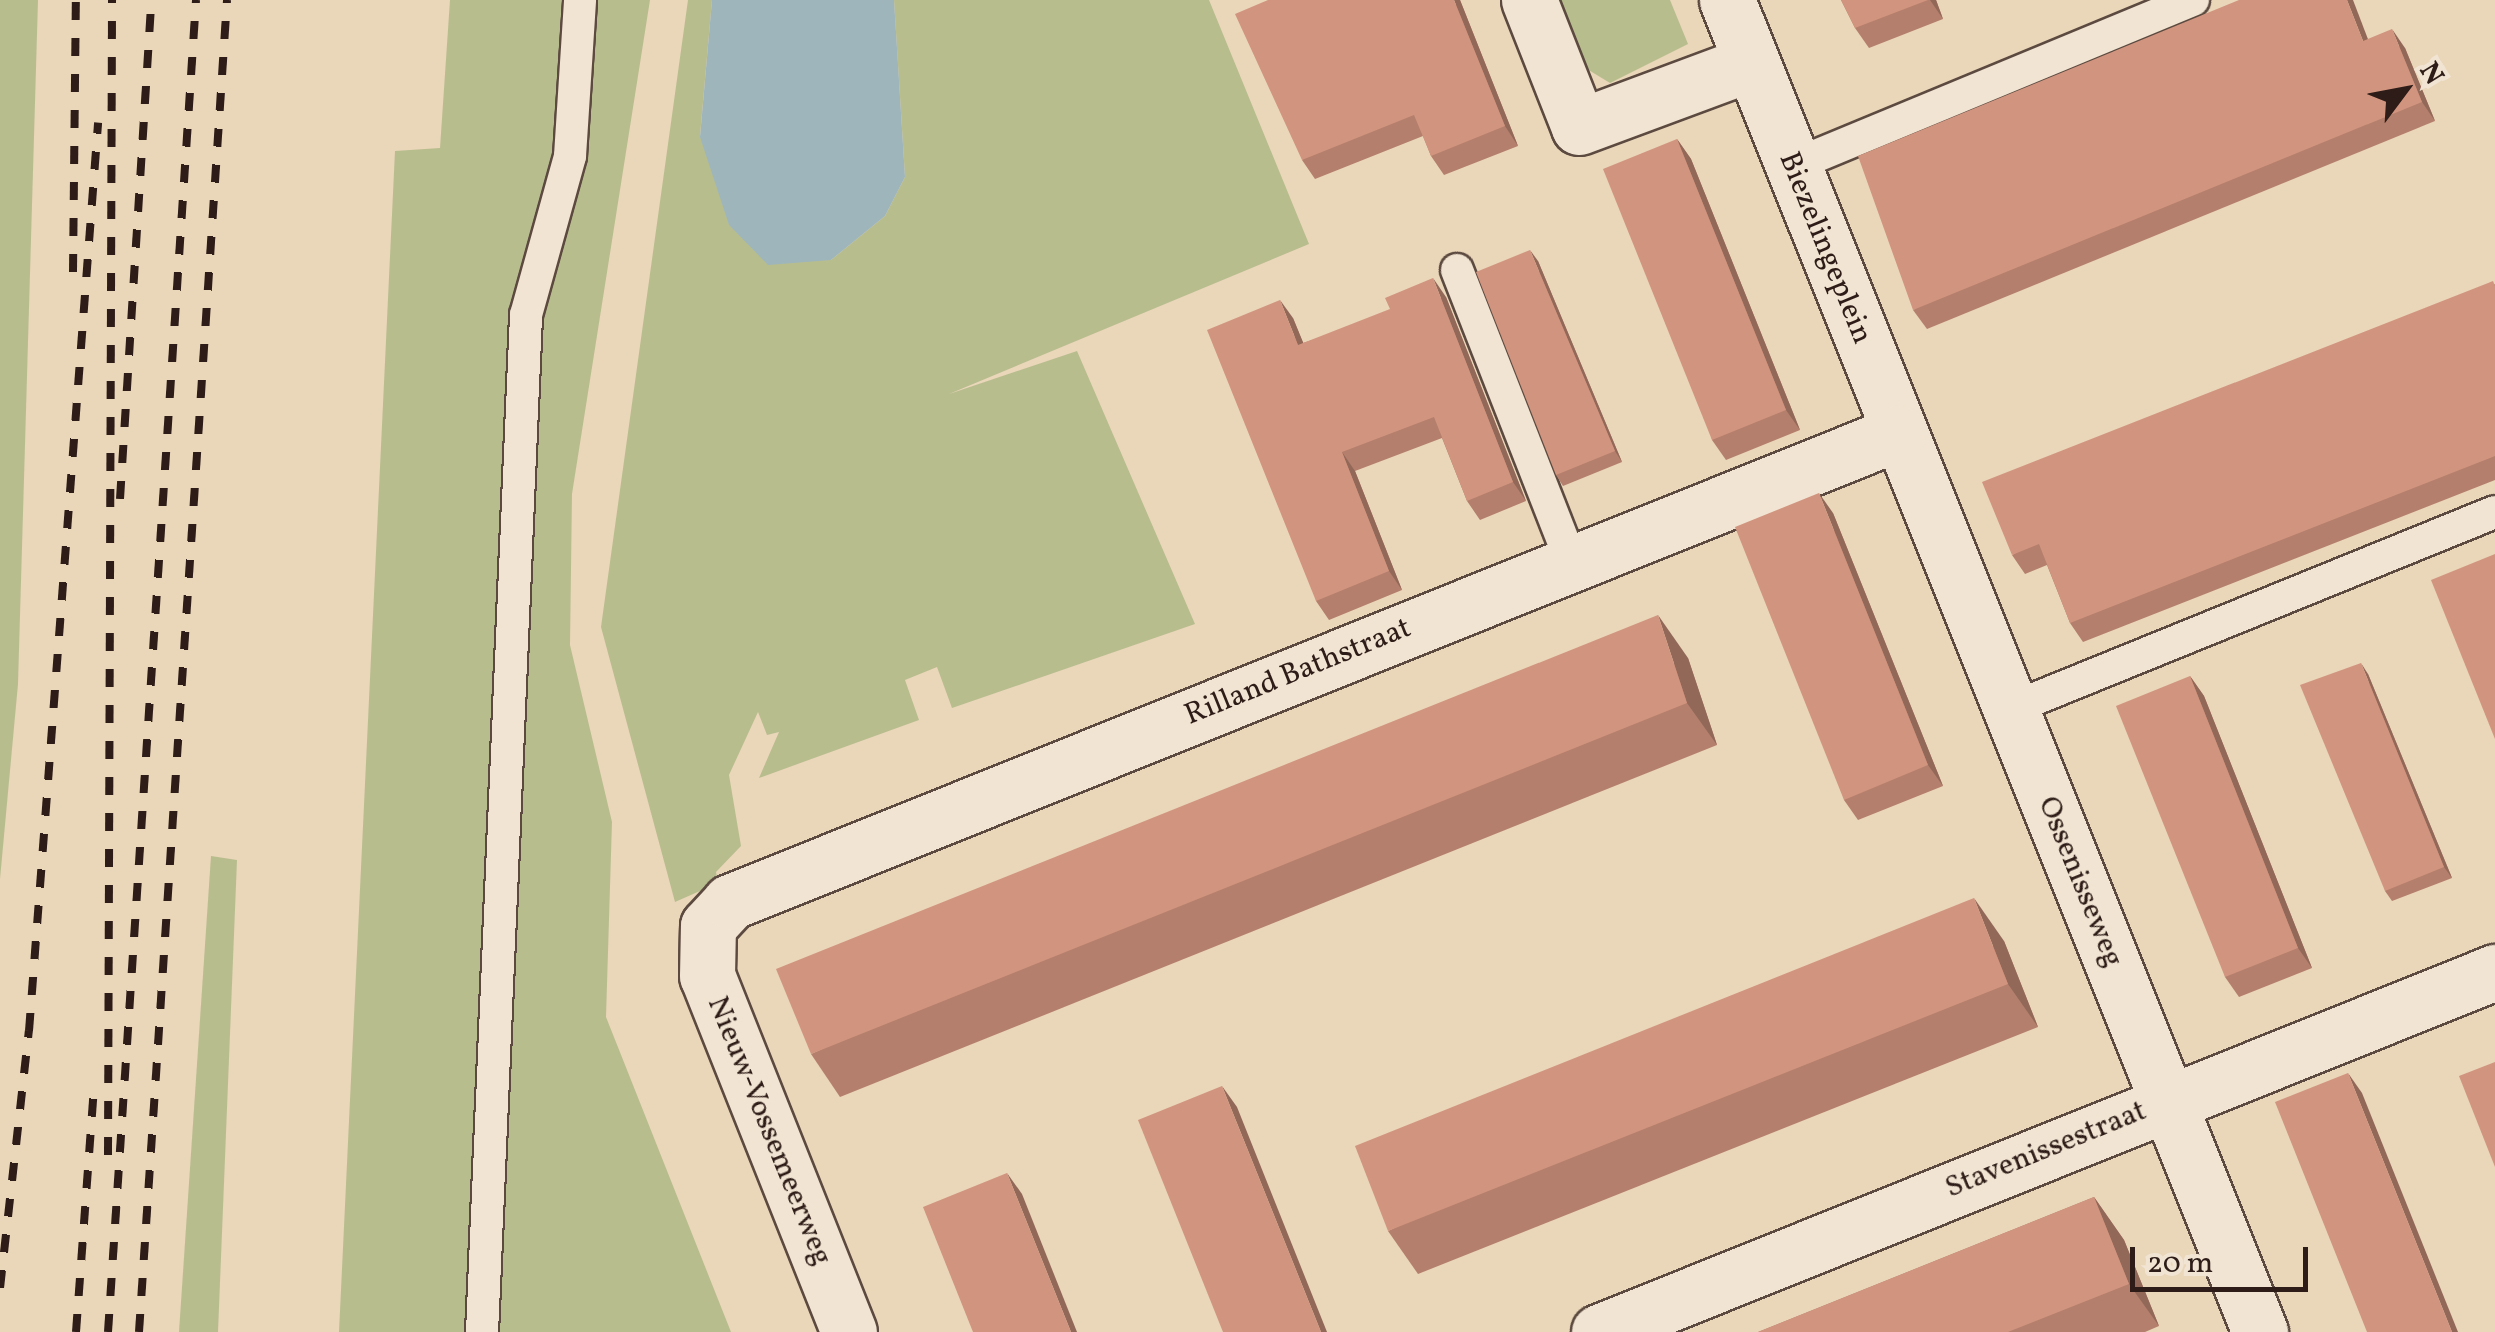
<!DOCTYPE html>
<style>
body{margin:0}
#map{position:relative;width:2495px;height:1332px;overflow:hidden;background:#ead6b9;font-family:Vollkorn,serif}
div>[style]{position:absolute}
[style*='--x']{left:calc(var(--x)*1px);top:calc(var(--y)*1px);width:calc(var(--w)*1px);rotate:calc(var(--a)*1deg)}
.green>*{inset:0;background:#b8bd8e}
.water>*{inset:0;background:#9eb6bb}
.roads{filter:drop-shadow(2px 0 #5c4a40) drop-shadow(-2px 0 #5c4a40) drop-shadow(0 2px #5c4a40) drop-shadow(0 -2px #5c4a40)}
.service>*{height:32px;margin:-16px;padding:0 16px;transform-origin:16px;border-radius:16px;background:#f1e4d2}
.minor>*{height:55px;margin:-27.5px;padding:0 27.5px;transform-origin:27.5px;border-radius:27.5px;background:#f1e4d2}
.rail>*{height:8px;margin-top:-4px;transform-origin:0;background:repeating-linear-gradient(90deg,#2d1c17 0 18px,transparent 0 36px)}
.wall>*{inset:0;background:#b47f6c}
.shaded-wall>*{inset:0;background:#926858}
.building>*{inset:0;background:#d1947e}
span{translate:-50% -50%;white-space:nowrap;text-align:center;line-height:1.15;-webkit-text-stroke:10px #f1e4d2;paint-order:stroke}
.street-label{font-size:30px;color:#2d1c17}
.north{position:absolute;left:2355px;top:40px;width:100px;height:100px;-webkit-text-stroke:8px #f1e4d2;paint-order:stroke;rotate:58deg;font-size:28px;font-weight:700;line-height:40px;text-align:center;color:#2d1c17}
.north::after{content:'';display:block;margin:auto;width:35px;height:45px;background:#2d1c17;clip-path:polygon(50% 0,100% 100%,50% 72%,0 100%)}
.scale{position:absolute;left:2130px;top:1247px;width:178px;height:45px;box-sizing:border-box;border:5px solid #2d1c17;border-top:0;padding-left:12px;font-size:30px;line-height:35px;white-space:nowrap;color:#2d1c17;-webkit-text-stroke:8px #f1e4d2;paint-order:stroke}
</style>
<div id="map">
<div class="green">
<div style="clip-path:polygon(0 0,38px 0,18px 684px,0 879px)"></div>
<div style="clip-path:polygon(450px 0,650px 0,572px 494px,570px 645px,612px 822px,606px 1017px,731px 1332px,339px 1332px,395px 151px,440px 148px)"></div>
<div style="clip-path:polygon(688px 0,712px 0,700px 136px,831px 260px,885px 216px,905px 177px,894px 0,1209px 0,1309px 244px,949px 394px,1077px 351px,1195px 624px,952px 708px,937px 667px,905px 680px,919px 720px,759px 778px,779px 732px,767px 735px,758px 712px,729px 775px,741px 846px,716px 872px,718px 883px,675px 902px,601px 627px)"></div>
<div style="clip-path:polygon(1538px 0,1670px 0,1688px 44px,1610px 83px,1559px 52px)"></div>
<div style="clip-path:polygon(211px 856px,237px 860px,218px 1332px,179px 1332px)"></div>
</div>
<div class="water">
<div style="clip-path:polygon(712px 0,894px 0,905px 177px,885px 216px,831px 260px,768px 265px,729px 225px,700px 137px)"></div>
</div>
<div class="roads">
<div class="service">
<div style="--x:1792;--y:166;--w:434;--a:-22.5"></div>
<div style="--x:1457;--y:270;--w:315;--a:68.6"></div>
<div style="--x:2010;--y:709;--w:523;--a:-22.11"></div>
<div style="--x:482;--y:1332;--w:1018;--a:-87.52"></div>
<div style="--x:526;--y:315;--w:165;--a:-74.5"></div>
<div style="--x:570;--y:156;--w:156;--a:-86.3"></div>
</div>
<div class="minor">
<div style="--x:1529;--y:0;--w:136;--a:68.5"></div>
<div style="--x:1579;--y:127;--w:184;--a:-20.4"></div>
<div style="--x:1727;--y:0;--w:1435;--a:68.19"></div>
<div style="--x:849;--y:1332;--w:383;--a:-111.7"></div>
<div style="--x:707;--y:976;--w:50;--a:-88.9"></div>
<div style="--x:708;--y:926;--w:33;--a:-47"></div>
<div style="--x:730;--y:902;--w:1259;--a:-21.88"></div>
<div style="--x:1599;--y:1332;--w:966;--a:-21.89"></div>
</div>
</div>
<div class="rail">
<div style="--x:73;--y:272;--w:272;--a:-89.4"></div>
<div style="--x:120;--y:499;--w:500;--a:-86.4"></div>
<div style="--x:108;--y:1155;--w:1155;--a:-89.8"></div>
<div style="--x:0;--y:1288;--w:259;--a:-83.6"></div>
<div style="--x:29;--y:1031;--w:911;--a:-85.65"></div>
<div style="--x:76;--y:1332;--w:235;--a:-85.8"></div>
<div style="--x:108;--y:1332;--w:1335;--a:-86.22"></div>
<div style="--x:139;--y:1332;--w:1335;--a:-86.22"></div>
</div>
<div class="wall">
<div style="clip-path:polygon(1460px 0,1518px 146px,1444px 175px,1431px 156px,1423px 136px,1315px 179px,1302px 160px)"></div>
<div style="clip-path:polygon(1841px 0,1936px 0,1943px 19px,1869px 48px,1855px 28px)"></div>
<div style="clip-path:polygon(2368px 39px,2405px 48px,2435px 121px,1927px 329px,1913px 310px)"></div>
<div style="clip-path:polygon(1677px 139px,1691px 159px,1800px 430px,1726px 460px,1712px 440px)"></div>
<div style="clip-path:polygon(1538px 261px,1622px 462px,1563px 486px,1556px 475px)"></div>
<div style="clip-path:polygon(2495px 284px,2495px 480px,2083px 642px,2070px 623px,2047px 565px,2025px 574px,2012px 555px)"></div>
<div style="clip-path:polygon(1446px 297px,1526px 501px,1480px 520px,1467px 501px,1442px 438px,1355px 471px,1402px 590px,1329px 620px,1316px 601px,1293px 318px,1303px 343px)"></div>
<div style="clip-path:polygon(1833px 513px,1943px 786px,1858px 820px,1844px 800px)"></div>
<div style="clip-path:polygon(1688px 658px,1717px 745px,840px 1097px,811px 1054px)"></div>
<div style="clip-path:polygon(2368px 674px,2452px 878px,2392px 901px,2385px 891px)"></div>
<div style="clip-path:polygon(2190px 676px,2204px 696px,2312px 968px,2239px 997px,2225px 977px)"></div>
<div style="clip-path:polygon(2004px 941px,2038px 1027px,1418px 1274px,1388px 1231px)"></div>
<div style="clip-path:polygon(2094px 1197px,2124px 1240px,2159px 1326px,2145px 1332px,1758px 1332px)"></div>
</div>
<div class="shaded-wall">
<div style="clip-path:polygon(1454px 0,1460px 0,1518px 146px,1505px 126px)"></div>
<div style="clip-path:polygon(1930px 0,1936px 0,1943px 19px)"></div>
<div style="clip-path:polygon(2347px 0,2353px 0,2376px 60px,2363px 41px)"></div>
<div style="clip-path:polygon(2392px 29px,2405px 48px,2435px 121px,2422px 102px)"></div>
<div style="clip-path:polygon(1677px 139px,1691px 159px,1800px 430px,1786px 410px)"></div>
<div style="clip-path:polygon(1530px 250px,1538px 261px,1622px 462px,1615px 451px)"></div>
<div style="clip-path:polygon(1433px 278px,1446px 297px,1526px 501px,1513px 482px)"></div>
<div style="clip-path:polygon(1280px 300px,1293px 318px,1312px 364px,1298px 345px)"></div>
<div style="clip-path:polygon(1342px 452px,1355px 471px,1402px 590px,1389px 571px)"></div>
<div style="clip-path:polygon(1819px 493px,1833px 513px,1943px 786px,1928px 765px)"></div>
<div style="clip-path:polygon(1658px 615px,1688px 658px,1717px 745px,1687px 703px)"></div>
<div style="clip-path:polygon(2361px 663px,2368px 674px,2452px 878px,2444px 867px)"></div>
<div style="clip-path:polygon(2190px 676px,2204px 696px,2312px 968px,2298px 948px)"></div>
<div style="clip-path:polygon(1974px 898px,2004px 941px,2038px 1027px,2008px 984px)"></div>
<div style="clip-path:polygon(2348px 1073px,2362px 1093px,2458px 1332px,2452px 1332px)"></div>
<div style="clip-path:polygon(1222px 1086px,1237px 1107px,1327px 1332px,1321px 1332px)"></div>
<div style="clip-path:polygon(1007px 1173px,1022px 1194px,1077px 1332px,1071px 1332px)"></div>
<div style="clip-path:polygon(2094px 1197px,2124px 1240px,2159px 1326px,2129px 1284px)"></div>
</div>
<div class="building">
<div style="clip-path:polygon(1268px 0,1454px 0,1505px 126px,1431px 156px,1414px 115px,1302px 160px,1235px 14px)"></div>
<div style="clip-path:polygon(1841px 0,1928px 0,1855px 28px)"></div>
<div style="clip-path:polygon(2239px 0,2347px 0,2363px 41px,2392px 29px,2422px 102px,1913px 310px,1858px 156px)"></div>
<div style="clip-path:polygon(1677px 139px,1786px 410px,1712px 440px,1603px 169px)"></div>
<div style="clip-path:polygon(1530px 250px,1615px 451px,1556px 475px,1476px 272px)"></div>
<div style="clip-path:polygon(1433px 278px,1513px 482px,1467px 501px,1434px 417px,1342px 452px,1389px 571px,1316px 601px,1207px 330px,1280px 300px,1298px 345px,1390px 309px,1385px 298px)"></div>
<div style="clip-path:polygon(2493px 281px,2495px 286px,2495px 456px,2070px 623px,2039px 544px,2012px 555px,1982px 482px)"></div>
<div style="clip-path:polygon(1819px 493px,1928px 765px,1844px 800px,1735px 527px)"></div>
<div style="clip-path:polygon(2495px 554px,2495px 739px,2431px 580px)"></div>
<div style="clip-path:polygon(1658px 615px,1687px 703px,811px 1054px,776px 969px)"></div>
<div style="clip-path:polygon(2361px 663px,2444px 867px,2385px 891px,2300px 685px)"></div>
<div style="clip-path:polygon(2190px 676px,2298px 948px,2225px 977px,2116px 706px)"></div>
<div style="clip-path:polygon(1974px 898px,2008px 984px,1388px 1231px,1355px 1146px)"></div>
<div style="clip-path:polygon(2495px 1062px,2495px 1167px,2459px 1076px)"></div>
<div style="clip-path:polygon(2348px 1073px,2452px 1332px,2367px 1332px,2275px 1102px)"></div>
<div style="clip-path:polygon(1222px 1086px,1321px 1332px,1223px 1332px,1138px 1120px)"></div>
<div style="clip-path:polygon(1007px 1173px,1071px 1332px,973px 1332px,923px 1207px)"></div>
<div style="clip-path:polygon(2094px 1197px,2129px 1284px,2008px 1332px,1758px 1332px)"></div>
</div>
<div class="street-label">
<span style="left:1825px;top:248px;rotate:68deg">Biezelingeplein</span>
<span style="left:1298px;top:672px;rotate:-22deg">Rilland Bathstraat</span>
<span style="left:2080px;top:882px;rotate:68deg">Ossenisseweg</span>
<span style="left:769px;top:1131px;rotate:68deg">Nieuw-Vossemeerweg</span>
<span style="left:2046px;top:1150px;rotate:-22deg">Stavenissestraat</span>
</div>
<div class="north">N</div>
<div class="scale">20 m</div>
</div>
